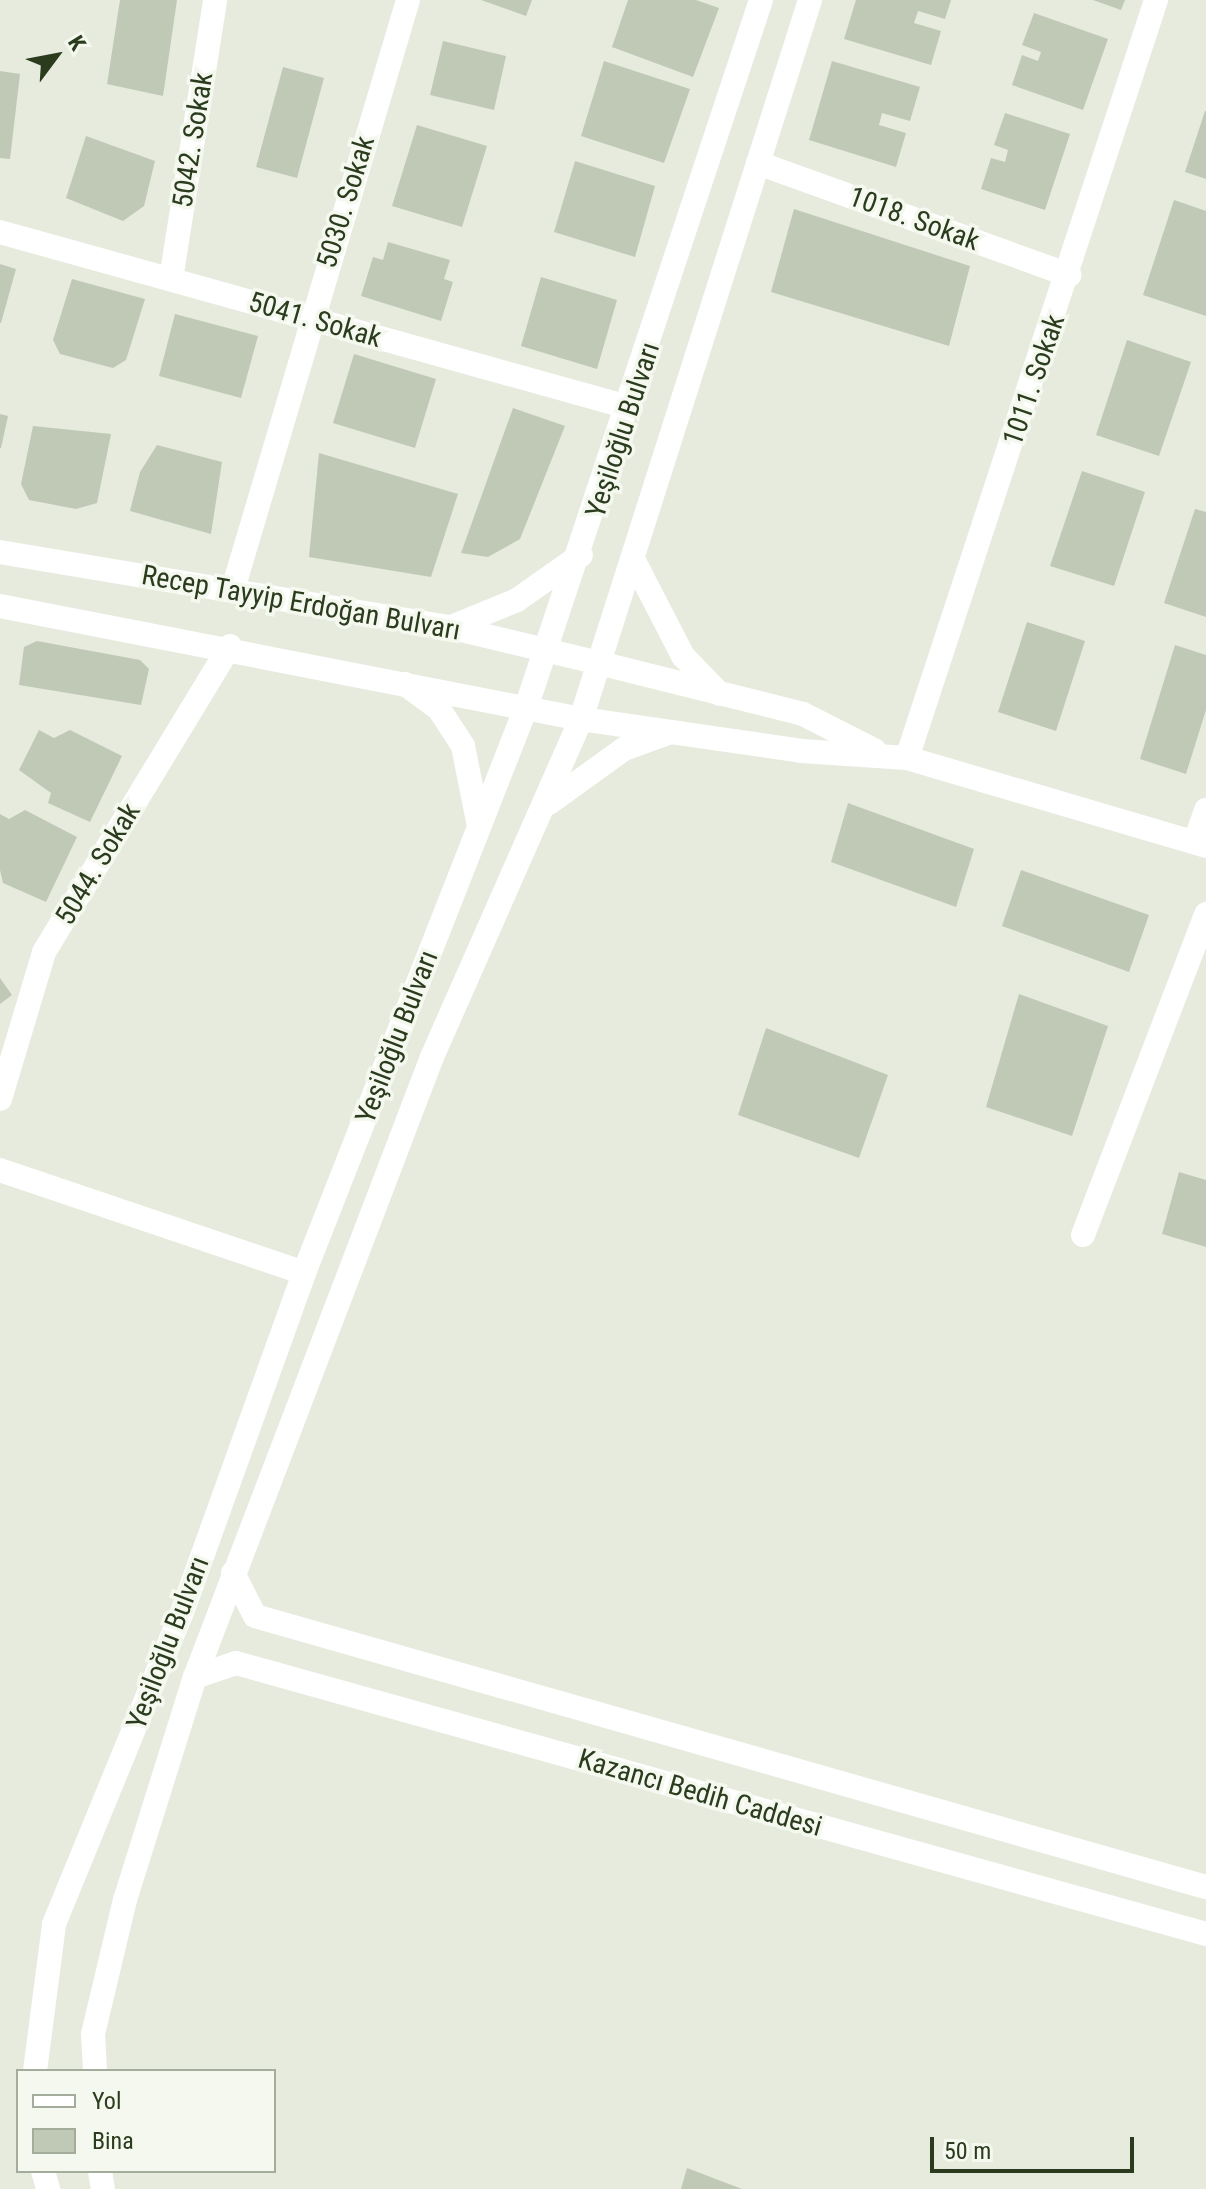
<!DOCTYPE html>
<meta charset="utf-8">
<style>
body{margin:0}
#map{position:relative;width:1206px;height:2189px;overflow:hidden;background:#e6ebde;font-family:"Roboto Condensed",sans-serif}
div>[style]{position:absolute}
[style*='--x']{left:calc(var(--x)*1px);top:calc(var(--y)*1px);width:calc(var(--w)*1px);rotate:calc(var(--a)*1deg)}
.building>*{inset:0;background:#c0c9b6}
.minor>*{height:24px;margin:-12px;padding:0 12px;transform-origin:12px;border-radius:12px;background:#fff}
.secondary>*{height:24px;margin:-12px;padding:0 12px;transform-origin:12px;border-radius:12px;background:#fff}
span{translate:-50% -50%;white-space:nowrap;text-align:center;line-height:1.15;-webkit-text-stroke:7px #f4f8ee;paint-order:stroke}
.street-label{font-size:28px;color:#2b3c1e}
.legend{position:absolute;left:16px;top:2069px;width:260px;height:104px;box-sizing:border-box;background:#f4f8ee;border:2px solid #a4ad9b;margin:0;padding:10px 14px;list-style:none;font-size:24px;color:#2b3c1e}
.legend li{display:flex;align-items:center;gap:16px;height:40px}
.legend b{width:40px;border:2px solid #a4ad9b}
.north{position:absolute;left:16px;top:16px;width:80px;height:80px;-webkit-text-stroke:6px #f4f8ee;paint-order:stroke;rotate:58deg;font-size:22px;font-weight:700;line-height:32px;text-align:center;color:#2b3c1e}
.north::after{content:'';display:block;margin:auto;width:28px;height:36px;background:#2b3c1e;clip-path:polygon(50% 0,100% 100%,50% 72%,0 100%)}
.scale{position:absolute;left:930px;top:2137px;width:204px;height:36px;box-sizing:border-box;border:4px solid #2b3c1e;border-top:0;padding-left:10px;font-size:24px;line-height:28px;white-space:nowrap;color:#2b3c1e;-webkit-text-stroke:6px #f4f8ee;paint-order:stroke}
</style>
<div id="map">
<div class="building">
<div style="clip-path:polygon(120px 0,177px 0,163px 96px,107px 84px)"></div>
<div style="clip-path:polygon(481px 0,532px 0,526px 16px)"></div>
<div style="clip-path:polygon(628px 0,696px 0,719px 8px,693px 77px,612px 47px)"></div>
<div style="clip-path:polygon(856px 0,951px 0,945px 19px,918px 11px,914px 23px,941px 31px,931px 65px,844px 39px)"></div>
<div style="clip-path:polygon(1093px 0,1125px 0,1121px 10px)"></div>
<div style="clip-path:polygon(1034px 13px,1108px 39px,1083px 110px,1012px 85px,1022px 55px,1038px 61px,1041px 52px,1022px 45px)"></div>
<div style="clip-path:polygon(443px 41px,506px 56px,494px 110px,430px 95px)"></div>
<div style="clip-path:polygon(604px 61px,690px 89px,664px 163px,581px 136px)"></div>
<div style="clip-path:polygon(832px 61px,920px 87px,910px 121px,882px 113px,879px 125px,906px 133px,896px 167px,809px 140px)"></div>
<div style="clip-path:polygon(283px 67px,324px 78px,297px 178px,256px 167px)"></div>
<div style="clip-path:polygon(0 71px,20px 74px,10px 159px,0 158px)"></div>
<div style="clip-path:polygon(1205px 111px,1206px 111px,1206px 179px,1185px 172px)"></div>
<div style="clip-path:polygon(1005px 113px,1070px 134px,1045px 210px,981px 189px,991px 158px,1005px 162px,1008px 150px,994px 145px)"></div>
<div style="clip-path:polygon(417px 125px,487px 146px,462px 227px,392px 206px)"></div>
<div style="clip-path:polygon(86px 136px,155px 161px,144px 206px,123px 221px,66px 198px)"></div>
<div style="clip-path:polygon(575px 161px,655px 186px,635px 257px,554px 232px)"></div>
<div style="clip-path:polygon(1174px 200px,1206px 211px,1206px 316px,1143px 295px)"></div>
<div style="clip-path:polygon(794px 209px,970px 266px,949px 346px,771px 292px)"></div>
<div style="clip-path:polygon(388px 242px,450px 260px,444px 279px,453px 282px,441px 321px,361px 296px,373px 257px,383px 260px)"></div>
<div style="clip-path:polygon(0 264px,16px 269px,1px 323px,0 323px)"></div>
<div style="clip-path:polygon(541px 277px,617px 300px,597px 369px,521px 346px)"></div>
<div style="clip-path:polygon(72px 279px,145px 299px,126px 360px,113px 368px,60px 354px,53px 340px)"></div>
<div style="clip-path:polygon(175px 314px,258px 336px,241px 398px,159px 376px)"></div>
<div style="clip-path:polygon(1127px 340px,1191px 362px,1159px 456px,1096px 435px)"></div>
<div style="clip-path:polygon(354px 354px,436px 379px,415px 448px,333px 423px)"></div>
<div style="clip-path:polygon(513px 408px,565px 426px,520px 539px,488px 557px,461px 553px)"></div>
<div style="clip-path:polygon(0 414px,8px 416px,1px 448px,0 448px)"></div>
<div style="clip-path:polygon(33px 426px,111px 434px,97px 503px,76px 509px,29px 500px,21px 484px)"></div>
<div style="clip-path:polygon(157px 445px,222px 462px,211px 534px,130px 511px,140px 472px)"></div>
<div style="clip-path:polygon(319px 453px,458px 494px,431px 577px,309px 557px)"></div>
<div style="clip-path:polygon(1082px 471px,1145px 492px,1114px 586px,1050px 566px)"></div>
<div style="clip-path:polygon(1195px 509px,1206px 512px,1206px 617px,1164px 603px)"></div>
<div style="clip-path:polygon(1027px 622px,1085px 641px,1056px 731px,998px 712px)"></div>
<div style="clip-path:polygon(37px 641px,140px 660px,149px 669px,141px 705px,19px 685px,24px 647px)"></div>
<div style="clip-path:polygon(1175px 645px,1206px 655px,1206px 710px,1186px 774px,1140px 759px)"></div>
<div style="clip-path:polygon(39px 730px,54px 738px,70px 730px,122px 756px,90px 822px,48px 803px,51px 793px,19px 770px)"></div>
<div style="clip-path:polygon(848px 803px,974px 849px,956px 907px,831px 862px)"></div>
<div style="clip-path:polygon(25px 810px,77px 837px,46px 902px,3px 883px,0 870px,0 814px,9px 819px)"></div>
<div style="clip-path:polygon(1021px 870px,1149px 915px,1129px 972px,1002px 926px)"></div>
<div style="clip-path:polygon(0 978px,12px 995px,0 1004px)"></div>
<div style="clip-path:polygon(1019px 994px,1108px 1026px,1072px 1136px,986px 1107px)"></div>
<div style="clip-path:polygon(766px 1028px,888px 1075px,859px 1158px,738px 1115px)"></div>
<div style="clip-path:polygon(1179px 1172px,1206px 1180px,1206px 1247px,1162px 1234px)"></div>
<div style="clip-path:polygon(687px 2168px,742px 2189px,681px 2189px)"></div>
</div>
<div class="minor">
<div style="--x:758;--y:163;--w:331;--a:19.8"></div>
<div style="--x:0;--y:232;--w:655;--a:15.58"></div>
<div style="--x:171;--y:279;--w:282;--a:-81"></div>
<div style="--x:233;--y:589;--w:614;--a:-73.45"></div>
<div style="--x:599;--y:663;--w:210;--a:14"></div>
<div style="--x:803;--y:714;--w:80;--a:26.9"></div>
<div style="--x:581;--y:719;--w:223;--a:8.2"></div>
<div style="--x:802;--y:751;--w:105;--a:3.8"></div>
<div style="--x:907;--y:758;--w:312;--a:16.4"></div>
<div style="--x:907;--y:758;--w:798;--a:-71.81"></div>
<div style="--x:1195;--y:842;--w:34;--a:-71"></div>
<div style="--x:0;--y:1099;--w:153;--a:-73.3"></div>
<div style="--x:44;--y:952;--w:358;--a:-58.7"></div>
<div style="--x:0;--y:1170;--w:321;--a:18.7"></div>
<div style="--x:1083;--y:1235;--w:344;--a:-69"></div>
</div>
<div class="secondary">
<div style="--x:0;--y:552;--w:455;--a:9.5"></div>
<div style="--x:449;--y:627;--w:154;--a:13.5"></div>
<div style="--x:635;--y:563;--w:105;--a:62.7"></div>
<div style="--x:683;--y:656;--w:53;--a:45.8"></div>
<div style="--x:0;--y:606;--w:592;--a:11.01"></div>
<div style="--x:451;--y:627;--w:71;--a:-22.2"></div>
<div style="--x:517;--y:600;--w:78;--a:-35.1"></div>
<div style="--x:405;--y:684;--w:42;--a:36.3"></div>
<div style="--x:439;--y:709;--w:44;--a:57"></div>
<div style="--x:463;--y:746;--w:82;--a:78.7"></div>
<div style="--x:549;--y:803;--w:92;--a:-35.8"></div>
<div style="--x:624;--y:749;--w:50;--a:-19.9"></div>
<div style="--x:233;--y:1573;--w:48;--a:62.9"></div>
<div style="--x:255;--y:1616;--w:989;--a:15.91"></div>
<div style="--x:195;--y:1677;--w:43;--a:-18.9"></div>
<div style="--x:236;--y:1663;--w:1007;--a:15.61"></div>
<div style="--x:35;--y:2071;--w:148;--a:-82.6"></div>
<div style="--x:54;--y:1924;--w:334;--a:-67.7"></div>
<div style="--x:181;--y:1615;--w:363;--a:-70.2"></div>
<div style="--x:304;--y:1273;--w:610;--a:-68.56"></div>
<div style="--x:527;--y:705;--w:743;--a:-71.64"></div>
<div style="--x:95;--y:2071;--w:37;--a:-93"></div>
<div style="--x:93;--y:2034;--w:138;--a:-76.6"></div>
<div style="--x:125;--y:1900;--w:234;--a:-72.6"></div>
<div style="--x:195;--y:1677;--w:664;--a:-69.08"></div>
<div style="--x:432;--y:1057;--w:369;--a:-66.2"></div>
<div style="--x:581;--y:719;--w:755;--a:-72.33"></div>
<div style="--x:43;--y:2171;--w:19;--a:74"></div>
<div style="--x:100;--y:2171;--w:18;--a:81"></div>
</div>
<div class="street-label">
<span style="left:193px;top:140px;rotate:-81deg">5042. Sokak</span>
<span style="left:346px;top:202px;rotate:-73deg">5030. Sokak</span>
<span style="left:914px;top:219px;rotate:20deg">1018. Sokak</span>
<span style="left:315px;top:320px;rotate:16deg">5041. Sokak</span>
<span style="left:1034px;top:380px;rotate:-71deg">1011. Sokak</span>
<span style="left:623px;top:430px;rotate:-72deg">Yeşiloğlu Bulvarı</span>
<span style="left:301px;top:603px;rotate:10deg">Recep Tayyip Erdoğan Bulvarı</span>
<span style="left:98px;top:864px;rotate:-59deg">5044. Sokak</span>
<span style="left:397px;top:1037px;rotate:-69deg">Yeşiloğlu Bulvarı</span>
<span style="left:168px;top:1643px;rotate:-69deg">Yeşiloğlu Bulvarı</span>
<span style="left:700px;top:1793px;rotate:16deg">Kazancı Bedih Caddesi</span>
</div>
<ul class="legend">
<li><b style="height:10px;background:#fff"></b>Yol</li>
<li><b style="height:22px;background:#c0c9b6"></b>Bina</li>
</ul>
<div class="north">K</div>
<div class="scale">50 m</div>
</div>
